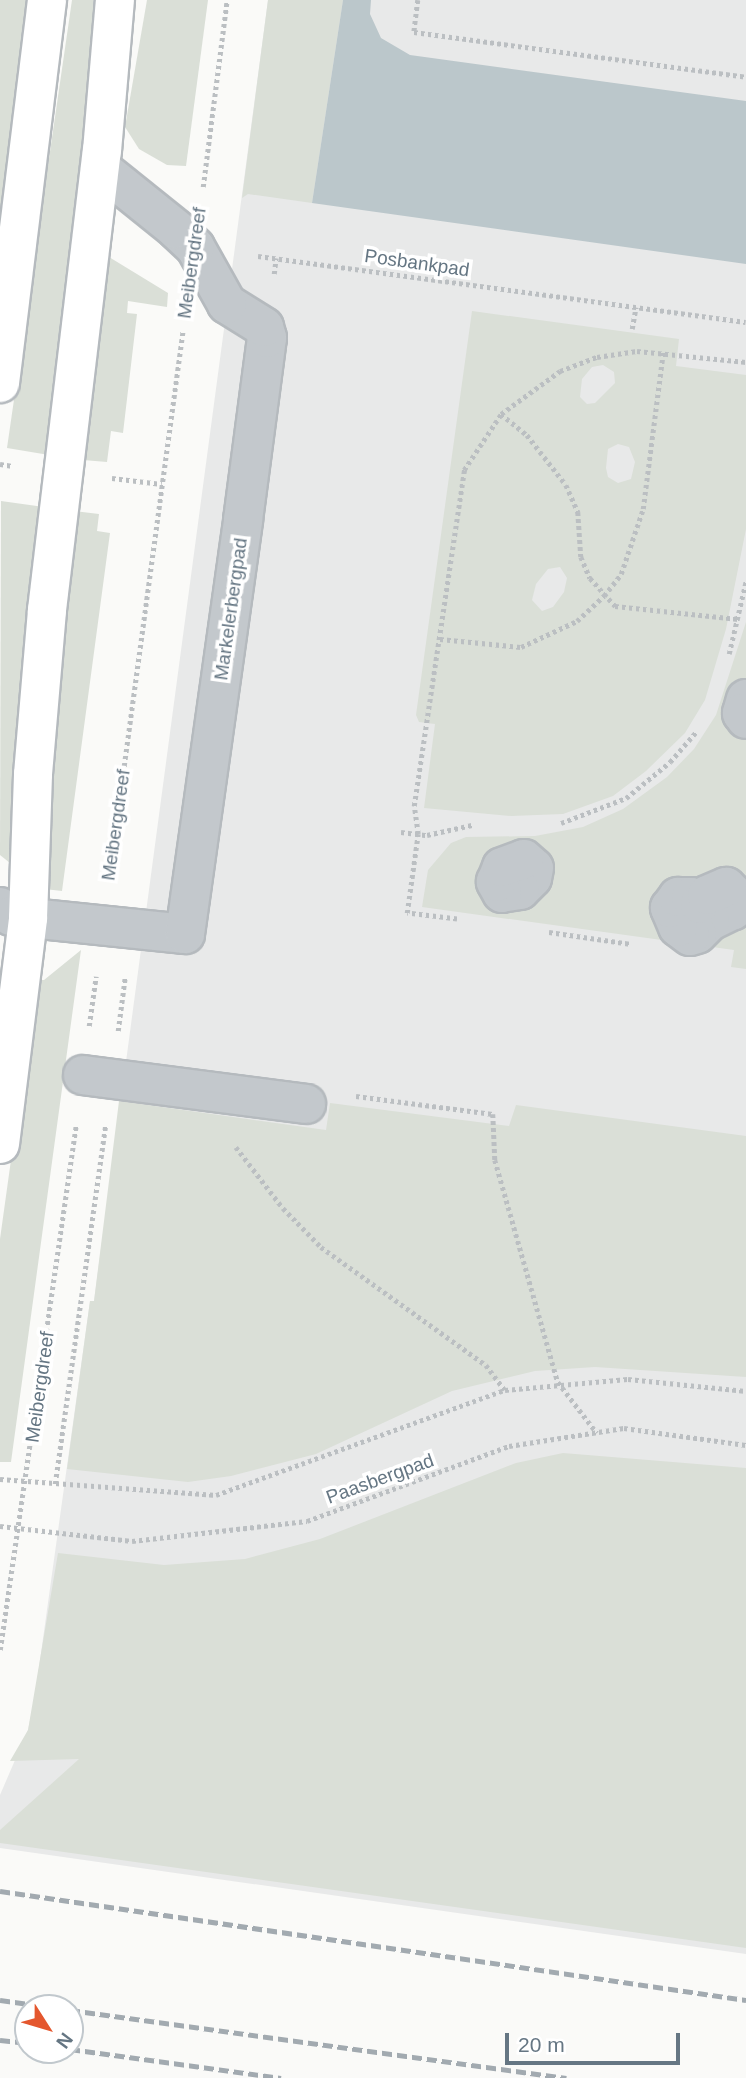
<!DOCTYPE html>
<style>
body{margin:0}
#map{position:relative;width:746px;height:2078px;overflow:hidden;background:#fafaf8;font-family:Helvetica,sans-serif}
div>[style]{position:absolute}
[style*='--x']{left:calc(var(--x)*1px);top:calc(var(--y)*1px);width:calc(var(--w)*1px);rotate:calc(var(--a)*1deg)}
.built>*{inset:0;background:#e8e9e9}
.green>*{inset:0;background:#dadfd7}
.water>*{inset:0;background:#bbc7cb}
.path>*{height:4.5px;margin-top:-2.25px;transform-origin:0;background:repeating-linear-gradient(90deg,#bbbfc2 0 3.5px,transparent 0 7px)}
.roads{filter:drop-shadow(2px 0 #b5babe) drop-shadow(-2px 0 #b5babe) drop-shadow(0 2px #b5babe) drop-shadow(0 -2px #b5babe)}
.minor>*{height:38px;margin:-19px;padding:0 19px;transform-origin:19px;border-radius:19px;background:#c3c8cc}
.major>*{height:38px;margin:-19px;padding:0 19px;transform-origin:19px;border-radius:19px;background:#fff}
.rail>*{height:5px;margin-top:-2.5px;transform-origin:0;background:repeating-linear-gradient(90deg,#a2aab0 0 10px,transparent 0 15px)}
span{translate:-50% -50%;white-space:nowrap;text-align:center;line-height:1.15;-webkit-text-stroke:7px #fff;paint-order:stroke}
.street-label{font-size:19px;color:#657683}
.north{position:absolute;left:14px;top:1994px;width:70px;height:70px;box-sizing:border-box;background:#fff;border:2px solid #c1c8cd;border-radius:50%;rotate:127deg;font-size:19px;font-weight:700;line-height:28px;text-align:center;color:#657683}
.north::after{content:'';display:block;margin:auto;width:24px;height:32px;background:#e4572e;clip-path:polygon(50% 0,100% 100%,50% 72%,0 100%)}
.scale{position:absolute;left:505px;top:2033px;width:175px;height:32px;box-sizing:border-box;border:4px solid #657683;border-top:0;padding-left:9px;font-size:21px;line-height:24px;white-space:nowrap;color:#657683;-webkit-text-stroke:5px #fff;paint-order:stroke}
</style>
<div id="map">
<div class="built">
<div style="clip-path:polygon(268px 0,746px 0,746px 1954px,0 1848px,0 1795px,28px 1730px,35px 1696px,90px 1301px,94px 1301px)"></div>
</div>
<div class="green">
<div style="clip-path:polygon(0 0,34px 0,0 253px)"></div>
<div style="clip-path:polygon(72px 0,96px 0,84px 177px,49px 455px,7px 448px)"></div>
<div style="clip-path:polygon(147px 0,208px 0,186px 166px,167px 165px,139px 149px,125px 127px)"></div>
<div style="clip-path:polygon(268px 0,343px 0,312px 203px,248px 194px,242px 198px)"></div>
<div style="clip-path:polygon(109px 257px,168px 293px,167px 307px,128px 301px,127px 313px,137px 314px,123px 433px,111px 431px,107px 462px,83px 460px)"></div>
<div style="clip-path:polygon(evenodd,472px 311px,679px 339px,676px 366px,746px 375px,746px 529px,726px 629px,705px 700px,685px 733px,646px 771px,613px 796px,563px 814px,511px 816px,424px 808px,435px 724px,419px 722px,416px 715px,472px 311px,603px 365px,614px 372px,615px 383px,595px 403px,587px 404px,580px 397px,582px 379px,592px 367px,603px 365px,472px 311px,618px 444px,629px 447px,635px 462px,631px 479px,618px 483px,608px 477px,606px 468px,608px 449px,618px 444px,472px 311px,560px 567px,567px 578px,564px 592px,553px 607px,542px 611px,532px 600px,536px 584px,548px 569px,560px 567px)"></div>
<div style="clip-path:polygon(1px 501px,44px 507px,10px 863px,0 855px)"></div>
<div style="clip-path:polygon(74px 511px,99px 514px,97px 531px,110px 533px,62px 891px,44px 889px,49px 776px)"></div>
<div style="clip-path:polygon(746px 622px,746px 969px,731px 967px,734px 950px,422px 907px,428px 870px,451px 843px,466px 837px,535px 836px,583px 827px,623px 809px,667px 777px,694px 749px,716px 715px)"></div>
<div style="clip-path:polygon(81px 950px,11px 1462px,0 1462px,0 1239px,36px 980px,44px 980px)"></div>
<div style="clip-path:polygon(119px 1101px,326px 1130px,330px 1103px,509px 1126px,516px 1105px,746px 1136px,746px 1377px,595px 1367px,535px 1371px,452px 1391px,316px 1454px,231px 1476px,188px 1482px,67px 1469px,90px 1301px,94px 1301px)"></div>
<div style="clip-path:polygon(563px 1453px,746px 1468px,746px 1948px,0 1843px,0 1830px,79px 1759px,10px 1761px,28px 1730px,58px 1553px,164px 1565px,245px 1559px,320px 1539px,516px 1463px)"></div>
</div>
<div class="water">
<div style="clip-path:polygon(343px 0,371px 0,370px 14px,381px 38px,410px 55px,746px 101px,746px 264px,312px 203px)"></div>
</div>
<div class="path">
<div style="--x:418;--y:0;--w:32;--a:97"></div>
<div style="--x:414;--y:32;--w:335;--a:7.7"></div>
<div style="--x:203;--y:187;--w:189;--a:-82.7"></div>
<div style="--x:258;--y:256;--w:492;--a:7.7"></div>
<div style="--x:274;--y:274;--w:16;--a:-83"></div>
<div style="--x:632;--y:329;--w:22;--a:-80"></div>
<div style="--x:501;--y:414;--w:33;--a:39"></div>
<div style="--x:527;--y:435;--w:63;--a:52"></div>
<div style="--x:566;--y:485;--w:30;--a:66"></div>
<div style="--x:578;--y:512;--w:45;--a:86.2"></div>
<div style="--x:581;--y:557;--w:23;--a:67"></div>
<div style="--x:590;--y:578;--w:38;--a:48"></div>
<div style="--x:615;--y:606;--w:124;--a:6"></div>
<div style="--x:0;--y:464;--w:13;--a:9"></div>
<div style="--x:112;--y:478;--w:50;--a:6.8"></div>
<div style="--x:440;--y:639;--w:81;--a:5.6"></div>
<div style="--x:521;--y:647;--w:62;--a:-24.9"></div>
<div style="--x:577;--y:621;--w:37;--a:-43"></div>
<div style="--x:604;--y:596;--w:28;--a:-52"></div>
<div style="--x:621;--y:574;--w:69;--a:-71.3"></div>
<div style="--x:643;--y:509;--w:158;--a:-82.7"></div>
<div style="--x:729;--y:654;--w:75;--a:-76.9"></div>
<div style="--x:561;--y:823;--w:70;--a:-21"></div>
<div style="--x:626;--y:798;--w:57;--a:-39.3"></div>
<div style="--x:670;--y:762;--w:40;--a:-49"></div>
<div style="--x:401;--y:832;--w:26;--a:7"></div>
<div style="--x:427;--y:835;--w:46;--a:-12.5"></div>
<div style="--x:109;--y:877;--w:552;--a:-82.3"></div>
<div style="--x:457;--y:919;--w:50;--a:-173.2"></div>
<div style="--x:407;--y:913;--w:80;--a:-82.1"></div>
<div style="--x:418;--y:834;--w:28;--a:-98"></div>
<div style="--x:414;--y:806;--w:340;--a:-81.5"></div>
<div style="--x:464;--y:470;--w:67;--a:-56.5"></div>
<div style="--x:501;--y:414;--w:73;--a:-36.1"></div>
<div style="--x:560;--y:371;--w:40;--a:-21"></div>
<div style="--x:597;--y:357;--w:40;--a:-8.5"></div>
<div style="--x:637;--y:351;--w:110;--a:5.8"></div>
<div style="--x:549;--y:932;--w:83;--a:8.3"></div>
<div style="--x:89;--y:1026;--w:50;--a:-82"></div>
<div style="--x:118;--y:1031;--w:54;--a:-82.6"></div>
<div style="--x:356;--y:1096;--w:138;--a:7.5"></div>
<div style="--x:493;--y:1114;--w:46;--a:87.5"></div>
<div style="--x:495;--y:1160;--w:231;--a:74.2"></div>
<div style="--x:558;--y:1382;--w:64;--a:52.6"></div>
<div style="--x:236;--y:1147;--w:77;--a:52.4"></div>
<div style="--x:283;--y:1208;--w:54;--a:45.7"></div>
<div style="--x:321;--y:1247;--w:203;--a:35.6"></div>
<div style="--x:486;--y:1365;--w:31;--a:53"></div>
<div style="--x:0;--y:1479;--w:217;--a:4.2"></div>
<div style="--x:216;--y:1495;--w:307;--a:-20"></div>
<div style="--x:505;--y:1390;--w:123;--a:-5.1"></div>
<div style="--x:628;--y:1379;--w:119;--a:5.8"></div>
<div style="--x:55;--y:1484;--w:361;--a:-82"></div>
<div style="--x:0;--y:1526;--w:133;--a:6.5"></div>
<div style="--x:132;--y:1541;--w:176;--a:-6.5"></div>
<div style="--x:307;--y:1521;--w:215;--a:-20.4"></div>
<div style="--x:509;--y:1446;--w:116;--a:-8.9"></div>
<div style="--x:624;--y:1428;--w:123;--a:7.9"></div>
<div style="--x:0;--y:1650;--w:530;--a:-81.76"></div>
</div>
<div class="roads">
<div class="minor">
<div style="--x:746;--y:699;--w:15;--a:106"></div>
<div style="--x:742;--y:713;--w:7;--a:56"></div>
<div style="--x:524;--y:859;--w:13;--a:42"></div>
<div style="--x:534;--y:868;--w:10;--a:101"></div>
<div style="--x:532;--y:878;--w:17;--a:135"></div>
<div style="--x:520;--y:890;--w:18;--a:171"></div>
<div style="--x:502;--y:893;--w:13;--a:-119"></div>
<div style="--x:496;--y:882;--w:16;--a:-68"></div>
<div style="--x:502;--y:867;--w:23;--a:-20"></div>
<div style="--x:726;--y:887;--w:15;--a:42"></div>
<div style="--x:737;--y:897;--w:14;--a:107"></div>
<div style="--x:733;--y:910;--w:25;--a:154"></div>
<div style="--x:710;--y:921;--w:18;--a:135"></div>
<div style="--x:697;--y:934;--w:7;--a:164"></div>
<div style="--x:690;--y:936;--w:15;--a:-143"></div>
<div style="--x:678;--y:927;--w:21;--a:-113"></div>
<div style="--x:670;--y:908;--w:14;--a:-54"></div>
<div style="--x:678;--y:897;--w:13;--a:0"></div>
<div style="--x:691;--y:897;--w:11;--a:38"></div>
<div style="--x:700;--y:904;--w:11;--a:-52"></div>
<div style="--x:707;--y:895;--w:21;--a:-23"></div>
<div style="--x:0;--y:907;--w:14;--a:39"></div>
<div style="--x:11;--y:916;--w:175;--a:5.9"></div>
<div style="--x:185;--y:934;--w:418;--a:-82"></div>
<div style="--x:243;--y:520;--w:184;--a:-82.5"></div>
<div style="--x:267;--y:338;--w:11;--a:-105"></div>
<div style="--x:264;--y:327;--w:44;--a:-148.1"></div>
<div style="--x:227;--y:304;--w:65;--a:-119.3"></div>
<div style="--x:195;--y:247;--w:26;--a:-137"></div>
<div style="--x:176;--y:229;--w:97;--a:-141.2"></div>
<div style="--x:83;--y:1075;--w:225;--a:7.4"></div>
</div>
<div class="major">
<div style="--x:0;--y:383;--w:386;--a:-83"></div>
<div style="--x:0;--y:1144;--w:228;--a:-82.9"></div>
<div style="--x:28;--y:918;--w:144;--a:-88"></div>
<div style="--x:33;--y:774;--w:165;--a:-85.1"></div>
<div style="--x:47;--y:610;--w:462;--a:-83.2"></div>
<div style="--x:102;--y:151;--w:152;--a:-85.1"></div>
</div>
</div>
<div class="rail">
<div style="--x:0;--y:1891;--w:754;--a:8.31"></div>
<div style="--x:0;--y:2000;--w:58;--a:8"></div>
<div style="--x:70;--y:2010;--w:501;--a:7.81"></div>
<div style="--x:0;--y:2040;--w:28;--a:6"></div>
<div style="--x:70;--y:2049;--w:213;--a:7.8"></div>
</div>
<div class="street-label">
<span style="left:192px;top:263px;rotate:-82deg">Meibergdreef</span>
<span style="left:417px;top:263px;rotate:8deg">Posbankpad</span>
<span style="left:231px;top:609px;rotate:-82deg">Markelerbergpad</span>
<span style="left:116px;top:825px;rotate:-82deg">Meibergdreef</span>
<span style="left:40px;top:1387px;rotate:-82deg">Meibergdreef</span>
<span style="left:380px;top:1479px;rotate:-20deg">Paasbergpad</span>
</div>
<div class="north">N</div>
<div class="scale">20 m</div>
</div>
